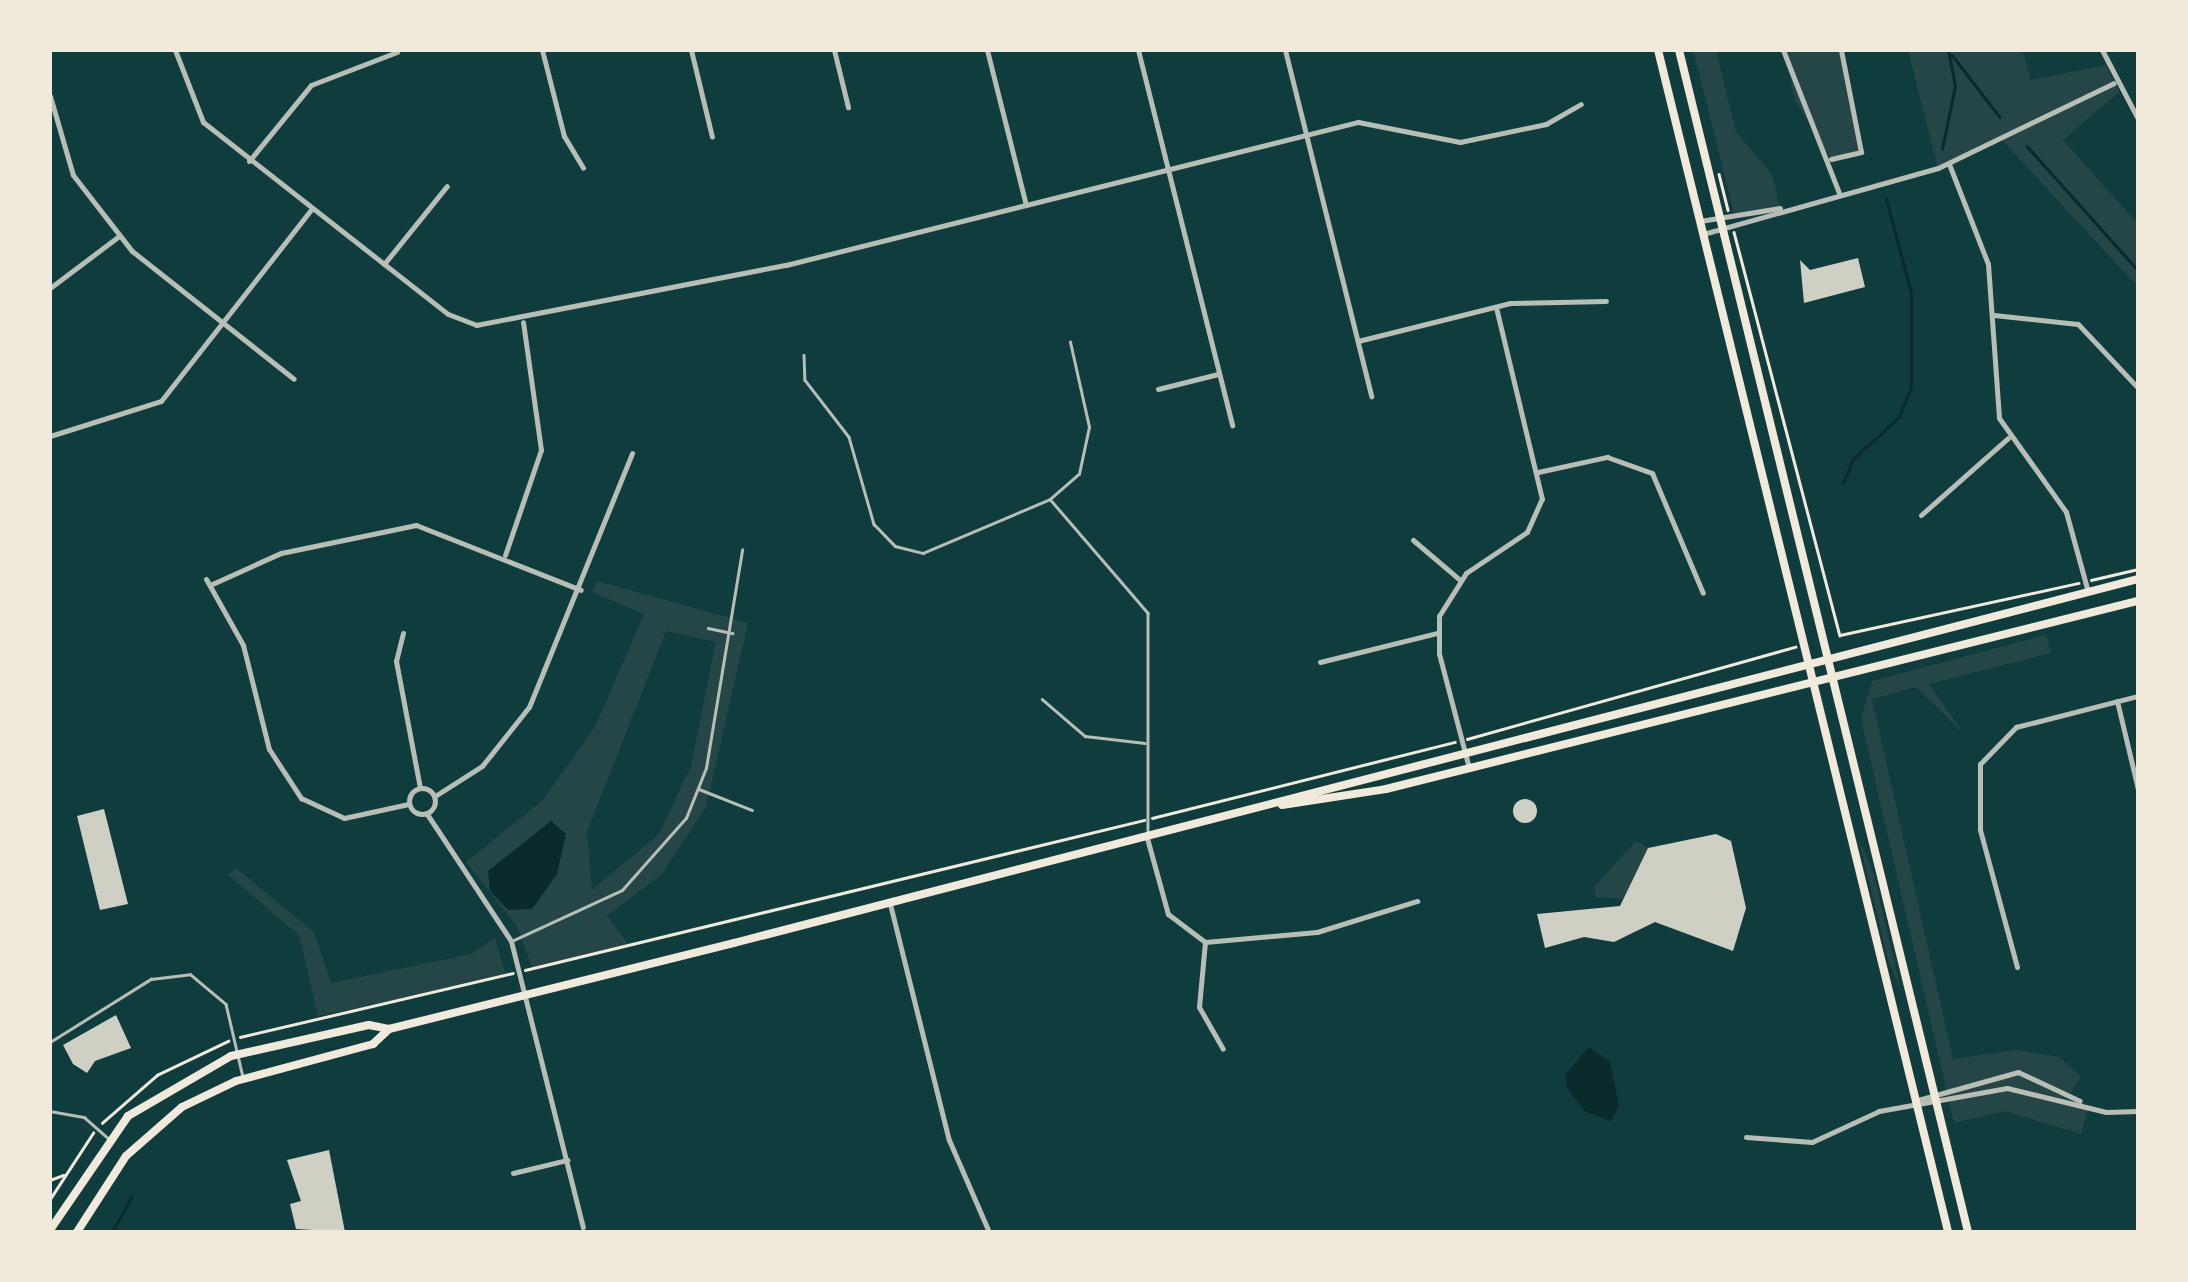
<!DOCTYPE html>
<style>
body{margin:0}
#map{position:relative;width:2188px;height:1282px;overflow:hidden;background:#0f3d3e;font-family:Barlow,sans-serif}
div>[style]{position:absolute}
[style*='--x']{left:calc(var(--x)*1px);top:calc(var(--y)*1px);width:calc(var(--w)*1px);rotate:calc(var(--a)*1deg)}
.green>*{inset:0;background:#244646}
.water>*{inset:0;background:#0a2a2b}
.stream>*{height:2.5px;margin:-1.25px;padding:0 1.25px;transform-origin:1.25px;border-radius:1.25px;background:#0a2a2b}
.building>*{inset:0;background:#cfcfc3}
.round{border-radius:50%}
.path>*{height:2.5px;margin:-1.25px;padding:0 1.25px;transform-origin:1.25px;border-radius:1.25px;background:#f1e9da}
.service>*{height:2.5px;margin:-1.25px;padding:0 1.25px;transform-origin:1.25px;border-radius:1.25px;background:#b8beb3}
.minor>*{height:5px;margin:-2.5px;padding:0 2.5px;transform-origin:2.5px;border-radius:2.5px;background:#b8beb3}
.minor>.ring{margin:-2.5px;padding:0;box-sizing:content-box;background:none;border:5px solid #b8beb3;border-radius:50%}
.secondary>*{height:8px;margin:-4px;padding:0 4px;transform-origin:4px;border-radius:4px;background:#f1e9da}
span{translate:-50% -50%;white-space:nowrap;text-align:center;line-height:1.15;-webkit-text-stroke:8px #f1e9da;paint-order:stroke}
.frame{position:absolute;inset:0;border:52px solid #f1e9da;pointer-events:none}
</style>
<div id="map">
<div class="green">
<div style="clip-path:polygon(1693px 50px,1716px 50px,1736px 132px,1772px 174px,1780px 208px,1734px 213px)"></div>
<div style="clip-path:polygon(1783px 50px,1842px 51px,1861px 152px,1831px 159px,1796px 102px)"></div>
<div style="clip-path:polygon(1908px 50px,2022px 50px,2031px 80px,2106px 65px,2119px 92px,2063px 140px,2138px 224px,2138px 287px,2001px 139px,1938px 168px)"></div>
<div style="clip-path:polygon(evenodd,597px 581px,748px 623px,706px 807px,662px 874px,607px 916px,629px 945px,533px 969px,516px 925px,466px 862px,542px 801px,595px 727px,644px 614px,592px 592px,597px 581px,666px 631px,716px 642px,691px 766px,659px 834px,592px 890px,587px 832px,666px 631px)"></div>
<div style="clip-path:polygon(2046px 635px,2051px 653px,1929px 684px,1964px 734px,1916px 687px,1872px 699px,1953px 1059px,2015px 1050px,2059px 1057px,2081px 1077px,2070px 1094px,2089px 1106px,2081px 1134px,2005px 1111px,1954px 1123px,1861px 719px,1872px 681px)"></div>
<div style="clip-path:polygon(1858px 836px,1874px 875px,1901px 991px,1888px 959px)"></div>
<div style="clip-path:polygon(1636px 841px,1648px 848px,1623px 899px,1596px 897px,1594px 887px)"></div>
<div style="clip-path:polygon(236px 868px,314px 932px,331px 983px,471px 954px,495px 938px,506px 976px,318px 1016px,299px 935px,228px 875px)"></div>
</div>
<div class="water">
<div style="clip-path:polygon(551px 821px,566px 834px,557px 874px,532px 909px,508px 910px,490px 891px,488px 871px)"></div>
<div style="clip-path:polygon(1589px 1047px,1610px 1062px,1619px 1106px,1611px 1121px,1585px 1111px,1567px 1088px,1565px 1075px)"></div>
</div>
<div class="stream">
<div style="--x:1952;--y:55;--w:78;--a:52.3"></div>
<div style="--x:2027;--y:146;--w:166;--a:48.2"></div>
<div style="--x:1942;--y:149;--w:64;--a:-78.3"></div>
<div style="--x:1955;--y:86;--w:37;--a:-101"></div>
<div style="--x:1843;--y:483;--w:26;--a:-67"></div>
<div style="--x:1853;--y:459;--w:62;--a:-42.4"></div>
<div style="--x:1899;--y:417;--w:31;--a:-68"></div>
<div style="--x:1911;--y:388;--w:95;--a:-90"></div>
<div style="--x:1911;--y:293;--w:97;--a:-104.9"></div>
<div style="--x:112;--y:1232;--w:41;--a:-60.9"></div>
</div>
<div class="building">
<div style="clip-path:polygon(1858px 258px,1865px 287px,1804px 303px,1800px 260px,1810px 270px)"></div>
<div class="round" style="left:1513px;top:799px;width:24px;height:24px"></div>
<div style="clip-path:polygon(104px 809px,128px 904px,100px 910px,77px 816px)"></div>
<div style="clip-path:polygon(1716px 834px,1731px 841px,1746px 908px,1733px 951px,1655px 922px,1614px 942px,1584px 937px,1545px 948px,1537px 914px,1620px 906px,1648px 848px)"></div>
<div style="clip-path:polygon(116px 1015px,131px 1048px,95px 1061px,87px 1073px,73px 1064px,63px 1045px)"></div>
<div style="clip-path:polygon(329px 1150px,345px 1232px,296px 1229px,290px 1204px,301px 1201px,287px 1160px)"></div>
</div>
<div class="path">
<div style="--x:1719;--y:174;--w:37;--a:76"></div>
<div style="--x:1734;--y:232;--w:417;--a:75.3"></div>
<div style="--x:1840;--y:635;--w:244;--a:-12.3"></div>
<div style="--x:2091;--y:580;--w:48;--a:-13.2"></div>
<div style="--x:1467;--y:739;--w:341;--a:-15.7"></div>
<div style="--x:1152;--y:818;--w:312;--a:-14.1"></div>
<div style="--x:525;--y:970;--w:637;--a:-13.62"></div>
<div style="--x:240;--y:1037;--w:280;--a:-13.2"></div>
<div style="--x:102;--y:1123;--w:73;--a:-41.1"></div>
<div style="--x:157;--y:1075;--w:79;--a:-25.6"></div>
<div style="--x:50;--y:1180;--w:14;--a:-21"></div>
<div style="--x:50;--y:1199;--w:79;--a:-56.9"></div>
</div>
<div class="service">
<div style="--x:804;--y:355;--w:25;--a:88"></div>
<div style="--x:805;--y:380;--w:72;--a:52.3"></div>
<div style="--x:849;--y:437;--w:91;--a:74"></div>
<div style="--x:874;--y:524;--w:30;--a:46"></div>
<div style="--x:895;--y:546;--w:29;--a:14"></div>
<div style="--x:923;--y:553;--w:138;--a:-23"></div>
<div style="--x:1050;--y:499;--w:38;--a:-41"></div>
<div style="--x:1079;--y:474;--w:48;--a:-78"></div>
<div style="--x:1089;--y:427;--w:87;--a:-102.6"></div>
<div style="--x:1050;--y:499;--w:150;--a:49.3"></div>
<div style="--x:1148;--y:613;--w:219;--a:90"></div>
<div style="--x:708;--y:628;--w:25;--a:12"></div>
<div style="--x:1042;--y:699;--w:57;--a:40.7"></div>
<div style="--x:1085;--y:736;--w:60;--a:6.7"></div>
<div style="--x:699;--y:789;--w:57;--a:21.6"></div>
<div style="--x:514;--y:940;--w:119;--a:-24.8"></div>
<div style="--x:622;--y:890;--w:96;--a:-48.4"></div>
<div style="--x:686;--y:818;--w:54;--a:-68.2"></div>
<div style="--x:706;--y:768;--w:221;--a:-80.6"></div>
<div style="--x:50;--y:1042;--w:119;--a:-32"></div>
<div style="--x:151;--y:979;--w:39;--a:-7"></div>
<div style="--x:190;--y:974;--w:47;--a:39.8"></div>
<div style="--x:226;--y:1004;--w:75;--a:76.9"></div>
<div style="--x:50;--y:1111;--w:35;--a:10"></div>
<div style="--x:84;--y:1117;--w:32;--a:41"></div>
</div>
<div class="minor">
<div style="--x:175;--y:50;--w:77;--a:68.7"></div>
<div style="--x:203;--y:122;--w:311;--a:38.1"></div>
<div style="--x:448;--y:314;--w:30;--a:21"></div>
<div style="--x:476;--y:325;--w:316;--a:-11"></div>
<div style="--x:786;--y:265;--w:590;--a:-14.04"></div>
<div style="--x:1358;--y:122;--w:104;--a:11.1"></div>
<div style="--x:1460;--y:142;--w:88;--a:-11.8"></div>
<div style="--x:1546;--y:124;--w:40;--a:-29.7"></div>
<div style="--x:542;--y:50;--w:89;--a:75.7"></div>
<div style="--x:564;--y:136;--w:37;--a:59"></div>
<div style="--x:691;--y:50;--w:89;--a:76.4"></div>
<div style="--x:834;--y:50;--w:59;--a:76.2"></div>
<div style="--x:987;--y:50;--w:160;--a:75.9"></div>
<div style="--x:1138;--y:50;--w:387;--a:75.9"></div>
<div style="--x:1285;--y:50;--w:357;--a:76"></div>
<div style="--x:1783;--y:50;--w:154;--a:68.6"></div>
<div style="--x:2102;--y:50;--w:78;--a:62.4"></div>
<div style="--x:50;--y:96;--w:82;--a:73.8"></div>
<div style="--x:73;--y:175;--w:96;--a:52.2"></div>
<div style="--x:132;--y:251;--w:206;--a:38.3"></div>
<div style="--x:1831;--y:159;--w:31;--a:-13"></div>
<div style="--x:1861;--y:152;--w:104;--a:-101.1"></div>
<div style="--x:249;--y:161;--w:98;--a:-50.8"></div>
<div style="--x:311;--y:85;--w:92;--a:-21"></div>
<div style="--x:1949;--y:164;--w:107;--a:68.7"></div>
<div style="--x:1988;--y:264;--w:154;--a:85.9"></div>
<div style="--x:1999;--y:418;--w:115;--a:54.5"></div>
<div style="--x:2066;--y:512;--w:83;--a:74.6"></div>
<div style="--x:1700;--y:221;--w:81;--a:-9.2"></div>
<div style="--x:1703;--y:234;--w:244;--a:-15.7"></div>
<div style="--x:1938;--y:168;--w:195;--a:-25.8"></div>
<div style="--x:384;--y:264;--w:100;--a:-51.1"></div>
<div style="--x:50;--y:288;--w:86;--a:-37"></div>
<div style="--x:1994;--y:315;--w:84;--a:6.1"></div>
<div style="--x:2078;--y:324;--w:88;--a:46.8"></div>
<div style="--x:1358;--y:341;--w:157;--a:-14"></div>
<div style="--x:1510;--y:303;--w:96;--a:-1.2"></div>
<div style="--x:1158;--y:389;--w:62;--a:-14"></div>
<div style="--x:50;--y:436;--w:116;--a:-17.5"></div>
<div style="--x:161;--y:401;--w:243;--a:-51.9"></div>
<div style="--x:1538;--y:472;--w:71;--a:-12.3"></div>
<div style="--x:1607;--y:457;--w:48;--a:19.6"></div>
<div style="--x:1652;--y:473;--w:130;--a:67"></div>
<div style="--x:1921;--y:515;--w:116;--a:-41.5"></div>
<div style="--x:1413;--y:540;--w:62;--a:40.4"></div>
<div style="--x:505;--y:555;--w:111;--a:-71.1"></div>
<div style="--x:541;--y:450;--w:129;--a:-98"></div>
<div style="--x:206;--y:579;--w:76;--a:60.7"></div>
<div style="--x:243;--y:645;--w:107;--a:76"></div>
<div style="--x:269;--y:749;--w:59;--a:56.9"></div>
<div style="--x:301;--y:798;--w:47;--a:24.9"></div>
<div style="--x:344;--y:818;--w:66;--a:-12.2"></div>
<div style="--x:210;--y:585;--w:78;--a:-24.3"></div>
<div style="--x:281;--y:553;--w:138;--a:-11.7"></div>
<div style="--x:416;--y:525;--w:177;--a:21.5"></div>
<div style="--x:403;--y:633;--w:29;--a:104"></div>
<div style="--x:396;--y:661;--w:129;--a:79.3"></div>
<div style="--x:1320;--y:662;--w:121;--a:-13.9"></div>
<div style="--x:2117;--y:701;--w:90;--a:76.6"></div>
<div style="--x:1469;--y:768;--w:118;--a:-104.7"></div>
<div style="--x:1439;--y:654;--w:38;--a:-90"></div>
<div style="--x:1439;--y:616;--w:51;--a:-57.9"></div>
<div style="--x:1466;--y:573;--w:73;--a:-33.9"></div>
<div style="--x:1527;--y:532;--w:36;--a:-66"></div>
<div style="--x:1542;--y:499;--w:197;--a:-103.5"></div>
<div class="ring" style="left:409px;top:788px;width:21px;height:21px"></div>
<div style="--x:435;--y:796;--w:56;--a:-32.6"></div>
<div style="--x:482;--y:766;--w:75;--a:-51.5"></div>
<div style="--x:529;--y:707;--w:274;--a:-67.9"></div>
<div style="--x:427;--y:814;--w:152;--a:56.5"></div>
<div style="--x:511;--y:941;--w:295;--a:75.9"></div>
<div style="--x:1147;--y:838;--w:79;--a:74.6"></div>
<div style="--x:1168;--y:914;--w:46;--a:37.1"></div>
<div style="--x:1205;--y:942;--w:112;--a:-5.1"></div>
<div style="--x:1317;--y:932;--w:105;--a:-17.2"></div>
<div style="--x:890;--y:904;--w:243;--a:76"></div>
<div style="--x:949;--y:1140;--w:100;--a:66.5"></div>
<div style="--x:1205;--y:942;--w:65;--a:95.3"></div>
<div style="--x:1199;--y:1007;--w:48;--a:60.3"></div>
<div style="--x:2017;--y:967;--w:142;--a:-105.1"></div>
<div style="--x:1980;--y:830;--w:66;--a:-90"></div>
<div style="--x:1980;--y:764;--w:52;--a:-45.8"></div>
<div style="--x:2016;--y:727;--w:126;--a:-14.3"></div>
<div style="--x:1918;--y:1100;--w:104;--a:-15.6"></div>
<div style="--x:2018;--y:1072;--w:68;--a:25.1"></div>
<div style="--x:1746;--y:1137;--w:66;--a:4.3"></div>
<div style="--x:1812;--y:1142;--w:74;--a:-24.8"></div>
<div style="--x:1879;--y:1111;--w:130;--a:-10.2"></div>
<div style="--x:2007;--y:1088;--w:102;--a:13.6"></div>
<div style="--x:2106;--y:1112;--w:32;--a:-2"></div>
<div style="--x:513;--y:1173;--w:56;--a:-13.5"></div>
</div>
<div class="secondary">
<div style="--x:1658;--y:50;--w:1217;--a:76.21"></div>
<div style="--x:1679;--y:50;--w:1217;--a:76.26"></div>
<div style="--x:1282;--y:805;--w:105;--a:-8.7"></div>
<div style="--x:1386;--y:789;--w:775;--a:-14.04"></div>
<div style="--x:50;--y:1230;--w:138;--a:-55.6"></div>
<div style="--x:128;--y:1116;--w:119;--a:-30.2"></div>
<div style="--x:231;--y:1056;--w:141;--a:-12.7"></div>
<div style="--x:369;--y:1025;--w:20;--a:11"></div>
<div style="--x:389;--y:1029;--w:356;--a:-14"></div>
<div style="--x:734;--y:943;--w:1450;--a:-14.53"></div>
<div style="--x:77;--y:1232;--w:90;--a:-57.2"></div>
<div style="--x:126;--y:1156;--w:74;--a:-41.2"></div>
<div style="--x:182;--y:1107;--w:60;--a:-25.7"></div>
<div style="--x:236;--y:1081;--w:142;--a:-15.1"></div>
<div style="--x:373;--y:1044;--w:22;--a:-43"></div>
</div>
<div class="frame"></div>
</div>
